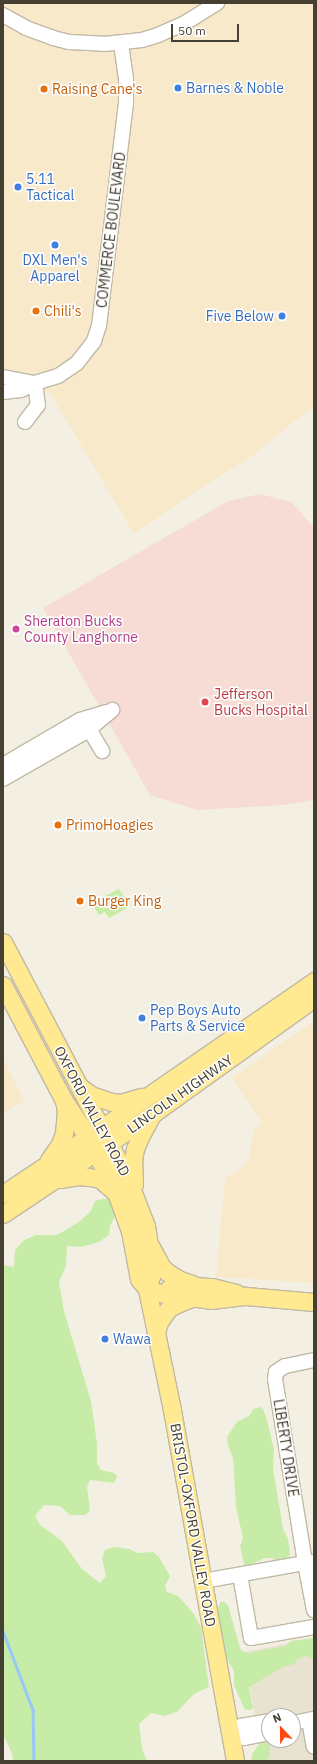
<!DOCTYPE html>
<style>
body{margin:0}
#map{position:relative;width:317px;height:1764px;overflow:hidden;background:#f3f0e3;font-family:"IBM Plex Sans",sans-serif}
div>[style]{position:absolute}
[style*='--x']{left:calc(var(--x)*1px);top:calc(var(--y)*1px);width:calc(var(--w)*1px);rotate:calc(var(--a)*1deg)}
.residential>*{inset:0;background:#e8e3d1}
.commercial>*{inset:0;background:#f8e9cb}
.medical>*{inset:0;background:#f6dcd5}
.green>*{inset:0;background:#c7eca7}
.stream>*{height:2.5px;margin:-1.25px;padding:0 1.25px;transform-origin:1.25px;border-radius:1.25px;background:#98c8f7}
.roads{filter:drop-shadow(1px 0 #c0b9a5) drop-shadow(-1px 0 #c0b9a5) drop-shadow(0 1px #c0b9a5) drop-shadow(0 -1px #c0b9a5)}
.minor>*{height:14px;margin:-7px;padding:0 7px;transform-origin:7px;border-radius:7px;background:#fff}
.major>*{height:17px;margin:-8.5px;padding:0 8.5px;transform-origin:8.5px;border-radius:8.5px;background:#ffe991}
.dots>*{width:11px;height:11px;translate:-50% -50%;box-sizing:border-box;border:2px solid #fff;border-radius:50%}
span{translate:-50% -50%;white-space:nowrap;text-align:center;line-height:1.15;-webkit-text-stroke:3px #fff;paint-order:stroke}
.shop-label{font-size:14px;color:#366cbe}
.left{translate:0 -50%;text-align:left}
.right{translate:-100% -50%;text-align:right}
.food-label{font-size:14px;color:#c56008}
.street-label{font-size:14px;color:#464033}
.hotel-label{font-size:14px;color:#b23c85}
.health-label{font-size:14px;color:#be3a42}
.frame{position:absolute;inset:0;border:4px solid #464033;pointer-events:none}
.north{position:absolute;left:261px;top:1708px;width:40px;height:40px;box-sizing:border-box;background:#fff;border:1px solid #b5b3ad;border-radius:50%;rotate:338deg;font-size:11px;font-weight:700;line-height:16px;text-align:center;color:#464033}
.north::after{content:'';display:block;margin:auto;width:14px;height:18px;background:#ff470f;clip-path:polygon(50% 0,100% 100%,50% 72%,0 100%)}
.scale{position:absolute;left:171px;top:24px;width:68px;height:18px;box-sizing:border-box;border:2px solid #464033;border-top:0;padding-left:5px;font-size:12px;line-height:14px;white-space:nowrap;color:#464033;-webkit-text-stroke:3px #fff;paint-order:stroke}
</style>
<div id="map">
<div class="residential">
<div style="clip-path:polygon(evenodd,314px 1638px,314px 1761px,263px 1761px,244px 1652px,314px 1638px,269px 1716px,293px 1716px,293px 1740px,269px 1740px,269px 1716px)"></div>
</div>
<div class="commercial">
<div style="clip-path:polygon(3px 3px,314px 3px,314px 406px,251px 457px,212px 481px,134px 534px,50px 393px,3px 379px)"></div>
<div style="clip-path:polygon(314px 1021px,314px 1283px,216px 1277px,225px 1178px,244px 1166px,249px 1158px,254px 1130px,262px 1123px,232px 1078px)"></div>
<div style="clip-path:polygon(3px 1059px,25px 1101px,3px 1113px)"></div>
</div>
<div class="medical">
<div style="clip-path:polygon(260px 494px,291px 502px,314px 527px,314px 800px,283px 805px,197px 810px,150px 795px,43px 608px,228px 501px)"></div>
</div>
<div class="green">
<div style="clip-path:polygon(119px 889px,127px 901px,127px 908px,109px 918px,105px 912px,99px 915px,94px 907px,101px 903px,99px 899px)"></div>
<div style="clip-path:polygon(103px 1199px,112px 1199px,117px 1213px,110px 1226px,109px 1235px,99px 1242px,81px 1247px,67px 1246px,66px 1266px,59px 1282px,64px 1311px,91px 1401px,97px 1444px,97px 1462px,101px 1470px,114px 1473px,117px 1476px,114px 1483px,90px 1480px,87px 1487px,90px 1511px,85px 1515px,70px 1515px,60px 1506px,44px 1505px,35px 1516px,40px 1525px,62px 1541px,82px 1569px,100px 1583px,106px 1576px,102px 1558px,105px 1550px,114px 1547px,130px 1549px,137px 1553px,153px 1552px,159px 1557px,170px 1576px,165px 1586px,167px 1592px,178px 1596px,194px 1614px,201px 1628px,209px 1687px,194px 1694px,177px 1712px,164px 1716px,151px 1713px,139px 1724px,142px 1749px,147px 1761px,13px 1761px,12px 1753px,3px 1734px,3px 1265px,14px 1267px,15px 1250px,24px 1240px,36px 1235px,57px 1235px,69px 1228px,80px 1221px,91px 1211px,95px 1201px)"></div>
<div style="clip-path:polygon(260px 1407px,263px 1409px,267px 1420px,274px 1450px,273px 1468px,276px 1486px,283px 1529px,288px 1539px,290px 1555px,286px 1560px,278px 1562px,272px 1558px,265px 1558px,247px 1566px,244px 1564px,240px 1546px,243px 1538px,236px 1507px,233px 1458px,228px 1446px,227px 1437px,237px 1422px,249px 1416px,253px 1409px)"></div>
<div style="clip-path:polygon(220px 1602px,224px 1602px,228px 1605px,240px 1648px,242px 1651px,248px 1653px,285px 1646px,291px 1641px,314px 1638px,314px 1659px,306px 1656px,298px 1659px,294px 1664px,283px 1667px,249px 1687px,253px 1708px,251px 1710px,246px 1710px,244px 1708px,234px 1685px,234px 1671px,225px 1656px,223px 1645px,218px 1609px)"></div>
<div style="clip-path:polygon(262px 1740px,267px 1740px,270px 1743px,270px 1752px,267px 1761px,251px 1761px,252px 1754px)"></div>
</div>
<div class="stream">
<div style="--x:3;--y:1631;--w:85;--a:69.2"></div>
<div style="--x:33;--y:1710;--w:51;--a:88.9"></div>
</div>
<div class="roads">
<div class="minor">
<div style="--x:3;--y:15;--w:26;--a:29"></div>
<div style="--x:26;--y:28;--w:29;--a:20"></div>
<div style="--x:53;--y:38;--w:16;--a:14"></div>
<div style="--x:69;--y:42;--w:35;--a:3"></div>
<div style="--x:104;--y:44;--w:38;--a:-6"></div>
<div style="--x:142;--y:40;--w:17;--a:-17"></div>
<div style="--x:158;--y:35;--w:30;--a:-24"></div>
<div style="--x:185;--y:23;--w:38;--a:-32"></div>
<div style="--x:3;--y:377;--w:33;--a:11"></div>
<div style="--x:3;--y:392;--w:18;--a:-6"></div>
<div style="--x:21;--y:390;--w:16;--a:-27"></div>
<div style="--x:35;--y:383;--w:24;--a:-17"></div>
<div style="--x:58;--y:376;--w:23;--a:-34"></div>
<div style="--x:77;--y:363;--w:28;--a:-52"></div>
<div style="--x:94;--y:341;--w:16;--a:-72"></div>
<div style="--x:99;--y:326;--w:225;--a:-83.1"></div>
<div style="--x:126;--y:103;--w:24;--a:-90"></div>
<div style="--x:126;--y:79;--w:36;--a:-98"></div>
<div style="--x:25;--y:422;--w:21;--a:-53"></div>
<div style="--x:38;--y:405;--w:22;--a:-98"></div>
<div style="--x:89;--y:729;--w:26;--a:59"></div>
<div style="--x:3;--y:765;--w:89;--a:-30.3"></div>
<div style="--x:80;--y:720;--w:27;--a:-17"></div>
<div style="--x:3;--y:779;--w:97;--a:-29.7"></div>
<div style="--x:87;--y:731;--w:33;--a:-40"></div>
<div style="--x:314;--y:1360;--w:30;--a:168"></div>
<div style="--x:285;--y:1366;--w:11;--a:146"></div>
<div style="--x:276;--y:1372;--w:7;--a:98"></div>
<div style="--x:275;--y:1379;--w:186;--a:80.7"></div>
<div style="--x:305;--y:1563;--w:9;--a:-6"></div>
<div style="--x:240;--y:1575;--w:64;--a:80.1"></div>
<div style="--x:251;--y:1638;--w:64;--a:-9.9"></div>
<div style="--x:203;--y:1581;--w:104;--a:-10"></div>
<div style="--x:305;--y:1563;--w:48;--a:79.2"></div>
<div style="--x:309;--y:1720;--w:27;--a:80"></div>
<div style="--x:293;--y:1723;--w:21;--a:-11"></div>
<div style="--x:231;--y:1736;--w:14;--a:-45"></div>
<div style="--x:241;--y:1726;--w:28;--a:-10"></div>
<div style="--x:231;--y:1736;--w:14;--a:8"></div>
<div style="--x:245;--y:1738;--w:25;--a:-12"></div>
</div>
<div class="major">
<div style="--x:3;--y:942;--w:266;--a:62.2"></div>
<div style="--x:127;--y:1177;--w:53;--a:68.8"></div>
<div style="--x:146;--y:1226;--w:18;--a:81"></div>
<div style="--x:149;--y:1244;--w:32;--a:86"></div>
<div style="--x:151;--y:1276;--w:14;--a:107"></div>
<div style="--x:147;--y:1289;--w:124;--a:78.3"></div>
<div style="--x:172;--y:1410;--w:357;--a:79.8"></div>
<div style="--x:3;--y:985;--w:129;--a:62.2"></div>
<div style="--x:63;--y:1099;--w:31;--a:57"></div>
<div style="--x:80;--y:1125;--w:68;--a:60.8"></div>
<div style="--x:113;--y:1184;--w:50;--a:70.1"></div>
<div style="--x:130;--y:1231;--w:49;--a:79.4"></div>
<div style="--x:139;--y:1279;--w:13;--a:51"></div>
<div style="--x:147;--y:1289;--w:14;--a:17"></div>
<div style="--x:160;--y:1293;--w:51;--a:7.8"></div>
<div style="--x:211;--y:1300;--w:35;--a:-7"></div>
<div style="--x:246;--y:1296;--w:68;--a:5"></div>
<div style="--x:80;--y:1087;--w:14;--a:36"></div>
<div style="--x:91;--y:1095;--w:21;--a:19"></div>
<div style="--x:111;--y:1102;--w:10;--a:6"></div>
<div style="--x:121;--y:1103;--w:21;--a:-17"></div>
<div style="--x:49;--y:1160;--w:19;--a:-55"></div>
<div style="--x:60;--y:1144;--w:12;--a:-70"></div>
<div style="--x:64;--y:1133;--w:22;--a:-85"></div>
<div style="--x:66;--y:1111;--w:10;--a:-101"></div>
<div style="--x:60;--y:1179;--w:19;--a:-9"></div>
<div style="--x:79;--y:1176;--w:10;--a:6"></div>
<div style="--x:89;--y:1177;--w:11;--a:10"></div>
<div style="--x:100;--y:1179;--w:18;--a:41"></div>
<div style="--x:134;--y:1184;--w:23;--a:-92"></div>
<div style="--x:133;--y:1161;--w:12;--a:-81"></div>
<div style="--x:135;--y:1149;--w:13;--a:-67"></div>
<div style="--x:140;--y:1137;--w:21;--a:-62"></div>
<div style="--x:3;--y:1194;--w:131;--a:-33.8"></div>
<div style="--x:112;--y:1121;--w:246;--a:-34.7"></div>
<div style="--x:3;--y:1214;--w:182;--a:-33.8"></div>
<div style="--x:154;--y:1113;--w:197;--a:-35.7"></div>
<div style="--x:151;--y:1247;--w:21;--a:62"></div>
<div style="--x:161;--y:1266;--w:8;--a:45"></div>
<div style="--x:167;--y:1272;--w:15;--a:32"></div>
<div style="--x:180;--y:1280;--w:13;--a:18"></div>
<div style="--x:169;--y:1288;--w:27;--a:-4"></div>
<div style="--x:196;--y:1286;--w:16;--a:4"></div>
<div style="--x:212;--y:1287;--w:25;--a:14"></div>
<div style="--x:156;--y:1333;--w:11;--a:-75"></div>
<div style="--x:159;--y:1322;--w:16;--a:-55"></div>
<div style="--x:168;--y:1309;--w:7;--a:-34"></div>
<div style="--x:174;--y:1305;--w:18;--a:-22"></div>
</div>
</div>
<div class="dots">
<div style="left:178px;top:88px;background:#3f7fe0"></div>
<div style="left:44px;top:89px;background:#e8710a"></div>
<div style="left:18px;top:187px;background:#3f7fe0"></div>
<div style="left:55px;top:245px;background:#3f7fe0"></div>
<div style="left:36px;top:311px;background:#e8710a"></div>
<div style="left:282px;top:316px;background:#3f7fe0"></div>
<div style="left:16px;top:629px;background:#d1479c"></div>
<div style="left:205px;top:702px;background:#e0444e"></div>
<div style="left:58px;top:825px;background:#e8710a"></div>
<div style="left:80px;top:901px;background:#e8710a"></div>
<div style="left:142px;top:1018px;background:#3f7fe0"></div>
<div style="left:105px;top:1339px;background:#3f7fe0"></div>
</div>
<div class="shop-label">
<span class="left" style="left:186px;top:88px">Barnes &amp; Noble</span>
<span class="left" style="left:26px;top:187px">5.11<br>Tactical</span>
<span style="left:55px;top:268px">DXL Men's<br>Apparel</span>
<span class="right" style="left:274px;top:316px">Five Below</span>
<span class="left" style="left:150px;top:1018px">Pep Boys Auto<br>Parts &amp; Service</span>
<span class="left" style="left:113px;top:1339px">Wawa</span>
</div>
<div class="food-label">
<span class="left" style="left:52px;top:89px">Raising Cane's</span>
<span class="left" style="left:44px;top:311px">Chili's</span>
<span class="left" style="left:66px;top:825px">PrimoHoagies</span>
<span class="left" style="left:88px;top:901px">Burger King</span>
</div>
<div class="street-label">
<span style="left:111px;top:230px;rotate:-83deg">COMMERCE BOULEVARD</span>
<span style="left:180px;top:1094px;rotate:-35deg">LINCOLN HIGHWAY</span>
<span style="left:92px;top:1111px;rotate:62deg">OXFORD VALLEY ROAD</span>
<span style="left:286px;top:1448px;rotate:81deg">LIBERTY DRIVE</span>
<span style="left:193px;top:1525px;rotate:80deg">BRISTOL-OXFORD VALLEY ROAD</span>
</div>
<div class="hotel-label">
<span class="left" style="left:24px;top:629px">Sheraton Bucks<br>County Langhorne</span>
</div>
<div class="health-label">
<span class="left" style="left:214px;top:702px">Jefferson<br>Bucks Hospital</span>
</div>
<div class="frame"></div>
<div class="north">N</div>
<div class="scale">50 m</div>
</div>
